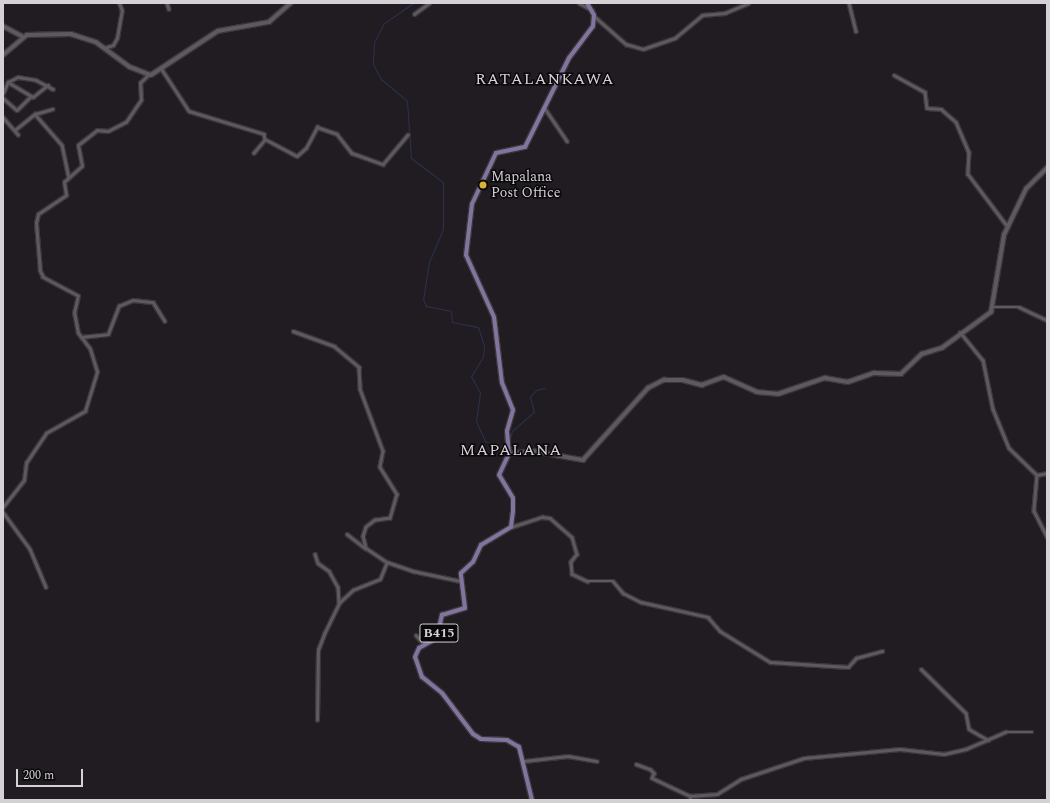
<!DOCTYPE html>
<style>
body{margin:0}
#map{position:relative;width:1050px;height:803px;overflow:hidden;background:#211c21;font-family:Spectral,serif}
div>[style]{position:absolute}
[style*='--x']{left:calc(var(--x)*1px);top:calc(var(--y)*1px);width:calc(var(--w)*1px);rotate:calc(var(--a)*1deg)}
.stream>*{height:1px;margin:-0.5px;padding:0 0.5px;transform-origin:0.5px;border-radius:0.5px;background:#2b3250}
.roads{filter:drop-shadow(1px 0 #3b383c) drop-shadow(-1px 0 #3b383c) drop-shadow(0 1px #3b383c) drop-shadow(0 -1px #3b383c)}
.street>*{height:2.5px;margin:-1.25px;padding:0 1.25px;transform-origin:1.25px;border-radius:1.25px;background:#5e595e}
.secondary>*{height:3.5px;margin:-1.75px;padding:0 1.75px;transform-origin:1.75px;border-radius:1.75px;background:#5e595e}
.primary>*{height:4px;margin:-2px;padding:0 2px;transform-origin:2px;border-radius:2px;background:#83749f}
.dots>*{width:11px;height:11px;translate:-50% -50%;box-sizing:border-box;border:2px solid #090709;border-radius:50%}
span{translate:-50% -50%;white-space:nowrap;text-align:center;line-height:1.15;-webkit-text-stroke:3px #090709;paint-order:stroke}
.shield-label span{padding:1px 3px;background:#090709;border:1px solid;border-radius:3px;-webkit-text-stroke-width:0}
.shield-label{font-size:13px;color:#d5d2d6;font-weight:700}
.poi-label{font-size:14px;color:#d5d2d6}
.left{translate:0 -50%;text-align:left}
.quarter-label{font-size:16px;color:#d5d2d6;letter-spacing:1px}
.frame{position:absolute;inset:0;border:4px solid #d5d2d6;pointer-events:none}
.scale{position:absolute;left:16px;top:769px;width:67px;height:18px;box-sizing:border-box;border:2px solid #d5d2d6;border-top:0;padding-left:5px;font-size:12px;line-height:14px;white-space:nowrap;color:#d5d2d6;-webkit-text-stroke:3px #090709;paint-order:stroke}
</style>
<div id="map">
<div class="stream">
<div style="--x:413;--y:3;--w:35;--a:145"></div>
<div style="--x:384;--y:23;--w:22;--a:117"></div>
<div style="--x:374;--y:43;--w:21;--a:93"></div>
<div style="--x:373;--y:64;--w:17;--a:62"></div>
<div style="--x:381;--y:79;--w:34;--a:40"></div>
<div style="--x:407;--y:101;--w:57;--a:86"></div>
<div style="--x:411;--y:158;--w:40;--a:37"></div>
<div style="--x:443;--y:182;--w:47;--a:90"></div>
<div style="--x:443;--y:229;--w:36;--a:113"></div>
<div style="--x:429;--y:262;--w:37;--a:99"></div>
<div style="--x:423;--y:299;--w:8;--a:67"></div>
<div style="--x:426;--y:306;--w:25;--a:11"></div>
<div style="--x:451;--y:311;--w:11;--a:85"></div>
<div style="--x:452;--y:322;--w:26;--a:11"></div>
<div style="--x:478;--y:327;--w:20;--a:72"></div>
<div style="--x:484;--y:346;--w:11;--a:95"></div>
<div style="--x:483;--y:357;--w:22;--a:122"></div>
<div style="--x:471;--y:376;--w:19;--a:62"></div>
<div style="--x:480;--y:393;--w:28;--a:98"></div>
<div style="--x:476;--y:421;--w:22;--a:66"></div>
<div style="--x:485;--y:441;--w:15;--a:23"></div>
<div style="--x:499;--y:447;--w:9;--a:-21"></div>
<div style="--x:509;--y:442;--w:11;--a:-75"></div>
<div style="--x:512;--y:431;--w:29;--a:-41"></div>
<div style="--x:534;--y:412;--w:16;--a:-105"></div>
<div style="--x:530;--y:397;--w:9;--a:-49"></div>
<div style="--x:536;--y:390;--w:9;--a:-13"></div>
</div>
<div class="roads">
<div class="street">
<div style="--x:167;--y:3;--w:6;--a:72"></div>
<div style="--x:579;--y:3;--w:15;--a:28"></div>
<div style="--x:849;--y:3;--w:29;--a:76"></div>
<div style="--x:414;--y:14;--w:19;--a:-36"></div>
<div style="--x:594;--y:16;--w:43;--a:41.2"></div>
<div style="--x:626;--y:44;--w:18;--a:16"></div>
<div style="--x:643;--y:49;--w:34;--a:-19"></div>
<div style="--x:675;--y:38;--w:35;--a:-40"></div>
<div style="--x:702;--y:15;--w:23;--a:-5"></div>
<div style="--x:725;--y:13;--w:25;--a:-23"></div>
<div style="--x:104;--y:48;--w:9;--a:-18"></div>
<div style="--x:113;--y:45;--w:8;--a:-60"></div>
<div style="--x:117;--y:38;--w:27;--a:-80"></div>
<div style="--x:122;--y:11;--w:9;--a:-111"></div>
<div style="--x:161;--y:68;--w:51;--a:56.9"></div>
<div style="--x:189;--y:111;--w:78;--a:17"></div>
<div style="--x:264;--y:134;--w:6;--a:81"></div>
<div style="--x:265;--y:140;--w:17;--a:130"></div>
<div style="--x:894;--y:75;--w:35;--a:29"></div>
<div style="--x:925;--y:92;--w:16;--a:83"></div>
<div style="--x:927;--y:108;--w:14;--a:4"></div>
<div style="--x:941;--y:109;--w:20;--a:41"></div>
<div style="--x:956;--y:122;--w:33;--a:67"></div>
<div style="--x:969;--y:152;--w:22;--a:93"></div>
<div style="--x:968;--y:174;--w:66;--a:53"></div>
<div style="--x:8;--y:82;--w:29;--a:31"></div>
<div style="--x:33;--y:97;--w:19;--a:-39"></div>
<div style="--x:3;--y:93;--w:12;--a:-66"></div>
<div style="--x:8;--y:82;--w:11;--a:-27"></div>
<div style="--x:18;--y:77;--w:18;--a:9"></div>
<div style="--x:36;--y:80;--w:19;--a:28"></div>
<div style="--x:3;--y:98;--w:18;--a:41"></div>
<div style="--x:17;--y:110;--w:18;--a:-45"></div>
<div style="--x:544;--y:107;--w:41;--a:55.9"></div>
<div style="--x:35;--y:114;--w:41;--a:48.9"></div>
<div style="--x:62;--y:145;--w:33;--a:78"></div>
<div style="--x:3;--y:117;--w:23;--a:49"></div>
<div style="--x:15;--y:130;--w:26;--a:-39"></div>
<div style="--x:35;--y:114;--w:18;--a:-16"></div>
<div style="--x:265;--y:139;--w:36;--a:28"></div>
<div style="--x:297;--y:156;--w:12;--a:-42"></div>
<div style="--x:306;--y:148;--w:24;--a:-62"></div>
<div style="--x:317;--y:127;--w:21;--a:19"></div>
<div style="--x:337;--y:134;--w:24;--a:52"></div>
<div style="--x:352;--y:153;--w:33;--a:20"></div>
<div style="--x:383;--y:164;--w:38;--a:-50"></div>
<div style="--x:993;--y:307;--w:26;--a:0"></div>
<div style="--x:1019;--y:307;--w:31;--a:25"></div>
<div style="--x:293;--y:331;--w:44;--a:20.1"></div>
<div style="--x:334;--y:346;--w:33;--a:40"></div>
<div style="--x:359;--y:367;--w:22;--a:87"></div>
<div style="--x:360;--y:389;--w:66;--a:69.6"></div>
<div style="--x:383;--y:451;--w:16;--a:101"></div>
<div style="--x:380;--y:467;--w:32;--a:58"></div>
<div style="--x:397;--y:494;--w:25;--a:106"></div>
<div style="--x:390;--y:518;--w:15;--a:172"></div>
<div style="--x:375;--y:520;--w:11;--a:142"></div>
<div style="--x:366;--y:527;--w:9;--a:108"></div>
<div style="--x:363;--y:536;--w:12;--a:76"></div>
<div style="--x:366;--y:548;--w:25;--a:34"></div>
<div style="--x:387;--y:562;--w:28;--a:19"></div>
<div style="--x:413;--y:571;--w:48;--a:12"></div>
<div style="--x:960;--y:332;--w:36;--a:51"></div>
<div style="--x:983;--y:360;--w:50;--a:78.5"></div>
<div style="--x:993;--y:409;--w:42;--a:67.7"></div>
<div style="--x:1009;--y:448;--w:39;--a:44"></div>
<div style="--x:1037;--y:475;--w:36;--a:95"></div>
<div style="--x:1034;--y:511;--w:29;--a:63"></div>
<div style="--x:81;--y:337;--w:27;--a:-6"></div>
<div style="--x:108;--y:334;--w:30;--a:-69"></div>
<div style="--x:119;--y:306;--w:15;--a:-23"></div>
<div style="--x:133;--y:300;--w:20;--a:6"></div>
<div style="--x:153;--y:302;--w:22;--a:58"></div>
<div style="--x:1037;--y:475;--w:10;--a:-11"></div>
<div style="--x:3;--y:507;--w:34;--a:-52"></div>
<div style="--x:24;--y:480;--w:17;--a:-83"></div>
<div style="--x:26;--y:463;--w:36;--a:-56"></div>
<div style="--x:46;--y:433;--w:45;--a:-29.4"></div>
<div style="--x:85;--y:411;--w:41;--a:-72.9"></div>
<div style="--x:97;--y:372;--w:24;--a:-107"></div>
<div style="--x:90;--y:349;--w:20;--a:-127"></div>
<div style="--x:78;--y:333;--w:20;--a:-101"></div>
<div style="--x:74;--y:313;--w:17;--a:-77"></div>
<div style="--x:78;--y:296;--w:40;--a:-152"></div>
<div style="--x:43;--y:277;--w:7;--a:-117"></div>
<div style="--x:40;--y:271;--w:48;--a:-94.8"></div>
<div style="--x:36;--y:223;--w:9;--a:-77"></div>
<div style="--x:38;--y:214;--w:34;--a:-34"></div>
<div style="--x:66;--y:195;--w:13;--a:-99"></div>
<div style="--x:64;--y:182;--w:24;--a:-42"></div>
<div style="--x:82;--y:166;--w:21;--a:-101"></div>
<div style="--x:78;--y:145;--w:24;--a:-38"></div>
<div style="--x:97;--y:130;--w:11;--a:5"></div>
<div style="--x:108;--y:131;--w:20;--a:-27"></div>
<div style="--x:126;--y:122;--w:27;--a:-56"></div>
<div style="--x:141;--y:100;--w:17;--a:-93"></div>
<div style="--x:140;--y:83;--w:11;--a:-45"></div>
<div style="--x:3;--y:512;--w:46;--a:53.9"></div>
<div style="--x:30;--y:549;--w:41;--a:67.2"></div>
<div style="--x:511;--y:527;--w:33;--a:-18"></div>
<div style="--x:542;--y:517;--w:8;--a:7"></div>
<div style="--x:550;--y:518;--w:29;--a:41"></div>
<div style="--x:572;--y:537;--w:18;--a:74"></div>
<div style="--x:577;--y:554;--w:10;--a:127"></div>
<div style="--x:571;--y:562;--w:12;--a:85"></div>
<div style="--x:572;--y:574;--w:17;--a:25"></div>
<div style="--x:587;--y:581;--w:26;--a:0"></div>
<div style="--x:613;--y:581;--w:16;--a:50"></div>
<div style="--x:623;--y:593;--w:20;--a:27"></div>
<div style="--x:641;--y:602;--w:69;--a:12.6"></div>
<div style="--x:708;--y:617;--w:18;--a:49"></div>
<div style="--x:720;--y:631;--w:59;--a:31.8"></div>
<div style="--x:770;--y:662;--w:78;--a:3.7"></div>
<div style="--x:848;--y:667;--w:12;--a:-48"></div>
<div style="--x:856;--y:658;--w:27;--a:-15"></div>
<div style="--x:347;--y:534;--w:23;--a:38"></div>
<div style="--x:315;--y:554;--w:9;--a:72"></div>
<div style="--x:318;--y:563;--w:14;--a:36"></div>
<div style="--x:329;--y:571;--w:18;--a:61"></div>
<div style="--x:338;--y:587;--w:16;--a:86"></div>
<div style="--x:416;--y:635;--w:12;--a:48"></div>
<div style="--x:921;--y:669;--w:63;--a:44.4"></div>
<div style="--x:966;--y:713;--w:16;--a:79"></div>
<div style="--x:969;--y:729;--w:22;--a:30"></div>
<div style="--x:317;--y:720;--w:70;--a:-89.2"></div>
<div style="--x:318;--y:650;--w:17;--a:-69"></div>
<div style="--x:324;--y:634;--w:34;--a:-64"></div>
<div style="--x:339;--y:603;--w:19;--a:-43"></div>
<div style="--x:353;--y:590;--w:29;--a:-22"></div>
<div style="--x:380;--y:579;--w:18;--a:-68"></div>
<div style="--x:524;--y:761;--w:44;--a:-6.5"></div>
<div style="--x:568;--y:756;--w:29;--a:10"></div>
<div style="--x:636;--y:764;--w:15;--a:20"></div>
<div style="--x:650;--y:769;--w:6;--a:45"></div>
<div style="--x:654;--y:773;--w:5;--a:112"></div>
<div style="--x:652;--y:778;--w:42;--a:25.3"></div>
<div style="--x:690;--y:800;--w:4;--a:-90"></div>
<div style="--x:690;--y:796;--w:27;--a:-4"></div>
<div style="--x:717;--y:794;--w:28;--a:-32"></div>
<div style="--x:741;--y:779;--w:66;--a:-18.4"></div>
<div style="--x:804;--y:758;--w:96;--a:-5.4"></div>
<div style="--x:900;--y:749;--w:44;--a:6.5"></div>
<div style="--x:944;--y:754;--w:23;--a:-13"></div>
<div style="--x:966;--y:749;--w:43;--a:-23.6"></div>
<div style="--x:1005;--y:732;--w:27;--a:0"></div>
</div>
<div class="secondary">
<div style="--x:3;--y:26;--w:21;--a:28"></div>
<div style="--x:3;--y:55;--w:31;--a:-40"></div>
<div style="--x:27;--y:35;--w:44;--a:-1.3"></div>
<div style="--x:71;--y:34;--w:26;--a:18"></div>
<div style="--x:96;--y:42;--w:42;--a:36.3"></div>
<div style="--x:130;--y:67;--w:22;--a:21"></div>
<div style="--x:151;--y:75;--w:80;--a:-33.3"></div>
<div style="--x:218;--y:31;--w:52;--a:-10"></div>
<div style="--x:269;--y:22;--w:29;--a:-41"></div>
<div style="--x:509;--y:454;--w:24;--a:-7"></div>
<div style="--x:533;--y:451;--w:51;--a:10.2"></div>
<div style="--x:583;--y:460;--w:97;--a:-47.9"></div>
<div style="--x:648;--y:388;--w:18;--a:-27"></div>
<div style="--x:664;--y:380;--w:19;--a:0"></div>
<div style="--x:683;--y:380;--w:20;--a:15"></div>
<div style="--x:702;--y:385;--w:23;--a:-20"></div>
<div style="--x:724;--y:377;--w:36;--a:24"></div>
<div style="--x:757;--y:392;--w:21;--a:5"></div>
<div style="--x:778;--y:394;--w:50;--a:-18.8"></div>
<div style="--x:825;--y:378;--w:23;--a:10"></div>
<div style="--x:848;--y:382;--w:28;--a:-19"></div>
<div style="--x:874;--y:373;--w:27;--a:2"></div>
<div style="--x:901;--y:374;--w:29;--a:-44"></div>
<div style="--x:922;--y:354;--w:21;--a:-17"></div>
<div style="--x:942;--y:348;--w:61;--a:-36.3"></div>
<div style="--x:991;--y:312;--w:78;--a:-80.4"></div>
<div style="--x:1004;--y:235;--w:51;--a:-64.4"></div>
<div style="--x:1026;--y:189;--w:30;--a:-45"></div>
</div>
<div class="primary">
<div style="--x:532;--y:800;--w:55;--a:-103.8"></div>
<div style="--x:519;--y:747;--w:14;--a:-150"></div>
<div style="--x:507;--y:740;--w:26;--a:-178"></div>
<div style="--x:481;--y:739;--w:9;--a:-148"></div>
<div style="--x:473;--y:734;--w:51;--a:-127.1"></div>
<div style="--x:442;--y:693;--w:26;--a:-141"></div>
<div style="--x:422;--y:677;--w:21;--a:-109"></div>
<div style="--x:415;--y:657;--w:10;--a:-66"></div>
<div style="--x:419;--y:648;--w:21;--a:-29"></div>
<div style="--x:437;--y:638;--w:24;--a:-78"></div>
<div style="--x:442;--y:615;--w:24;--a:-17"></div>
<div style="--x:465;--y:608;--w:35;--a:-97"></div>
<div style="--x:461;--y:573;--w:16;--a:-43"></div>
<div style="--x:473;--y:562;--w:19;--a:-65"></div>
<div style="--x:481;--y:545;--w:35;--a:-31"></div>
<div style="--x:511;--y:527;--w:16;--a:-83"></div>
<div style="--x:513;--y:511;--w:13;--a:-90"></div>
<div style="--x:513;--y:498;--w:27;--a:-121"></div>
<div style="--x:499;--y:475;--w:23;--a:-65"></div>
<div style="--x:509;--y:454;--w:23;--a:-95"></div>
<div style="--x:507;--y:431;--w:22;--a:-74"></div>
<div style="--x:513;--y:410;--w:29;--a:-112"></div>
<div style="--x:502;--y:383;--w:66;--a:-96.9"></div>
<div style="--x:494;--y:317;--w:68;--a:-114.3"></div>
<div style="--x:466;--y:255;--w:51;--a:-83.3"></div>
<div style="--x:472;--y:204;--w:56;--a:-64.8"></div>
<div style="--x:496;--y:153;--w:30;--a:-12"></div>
<div style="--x:525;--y:147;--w:99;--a:-63.7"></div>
<div style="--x:569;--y:58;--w:40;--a:-53"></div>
<div style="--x:593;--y:26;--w:11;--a:-85"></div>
<div style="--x:594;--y:15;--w:14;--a:-120"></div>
</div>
</div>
<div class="dots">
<div style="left:483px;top:185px;background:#d8b434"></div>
</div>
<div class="shield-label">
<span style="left:439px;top:633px">B415</span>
</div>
<div class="poi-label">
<span class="left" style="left:491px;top:185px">Mapalana<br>Post Office</span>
</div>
<div class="quarter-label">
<span style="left:545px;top:79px">RATALANKAWA</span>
<span style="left:511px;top:450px">MAPALANA</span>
</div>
<div class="frame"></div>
<div class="scale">200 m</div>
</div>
